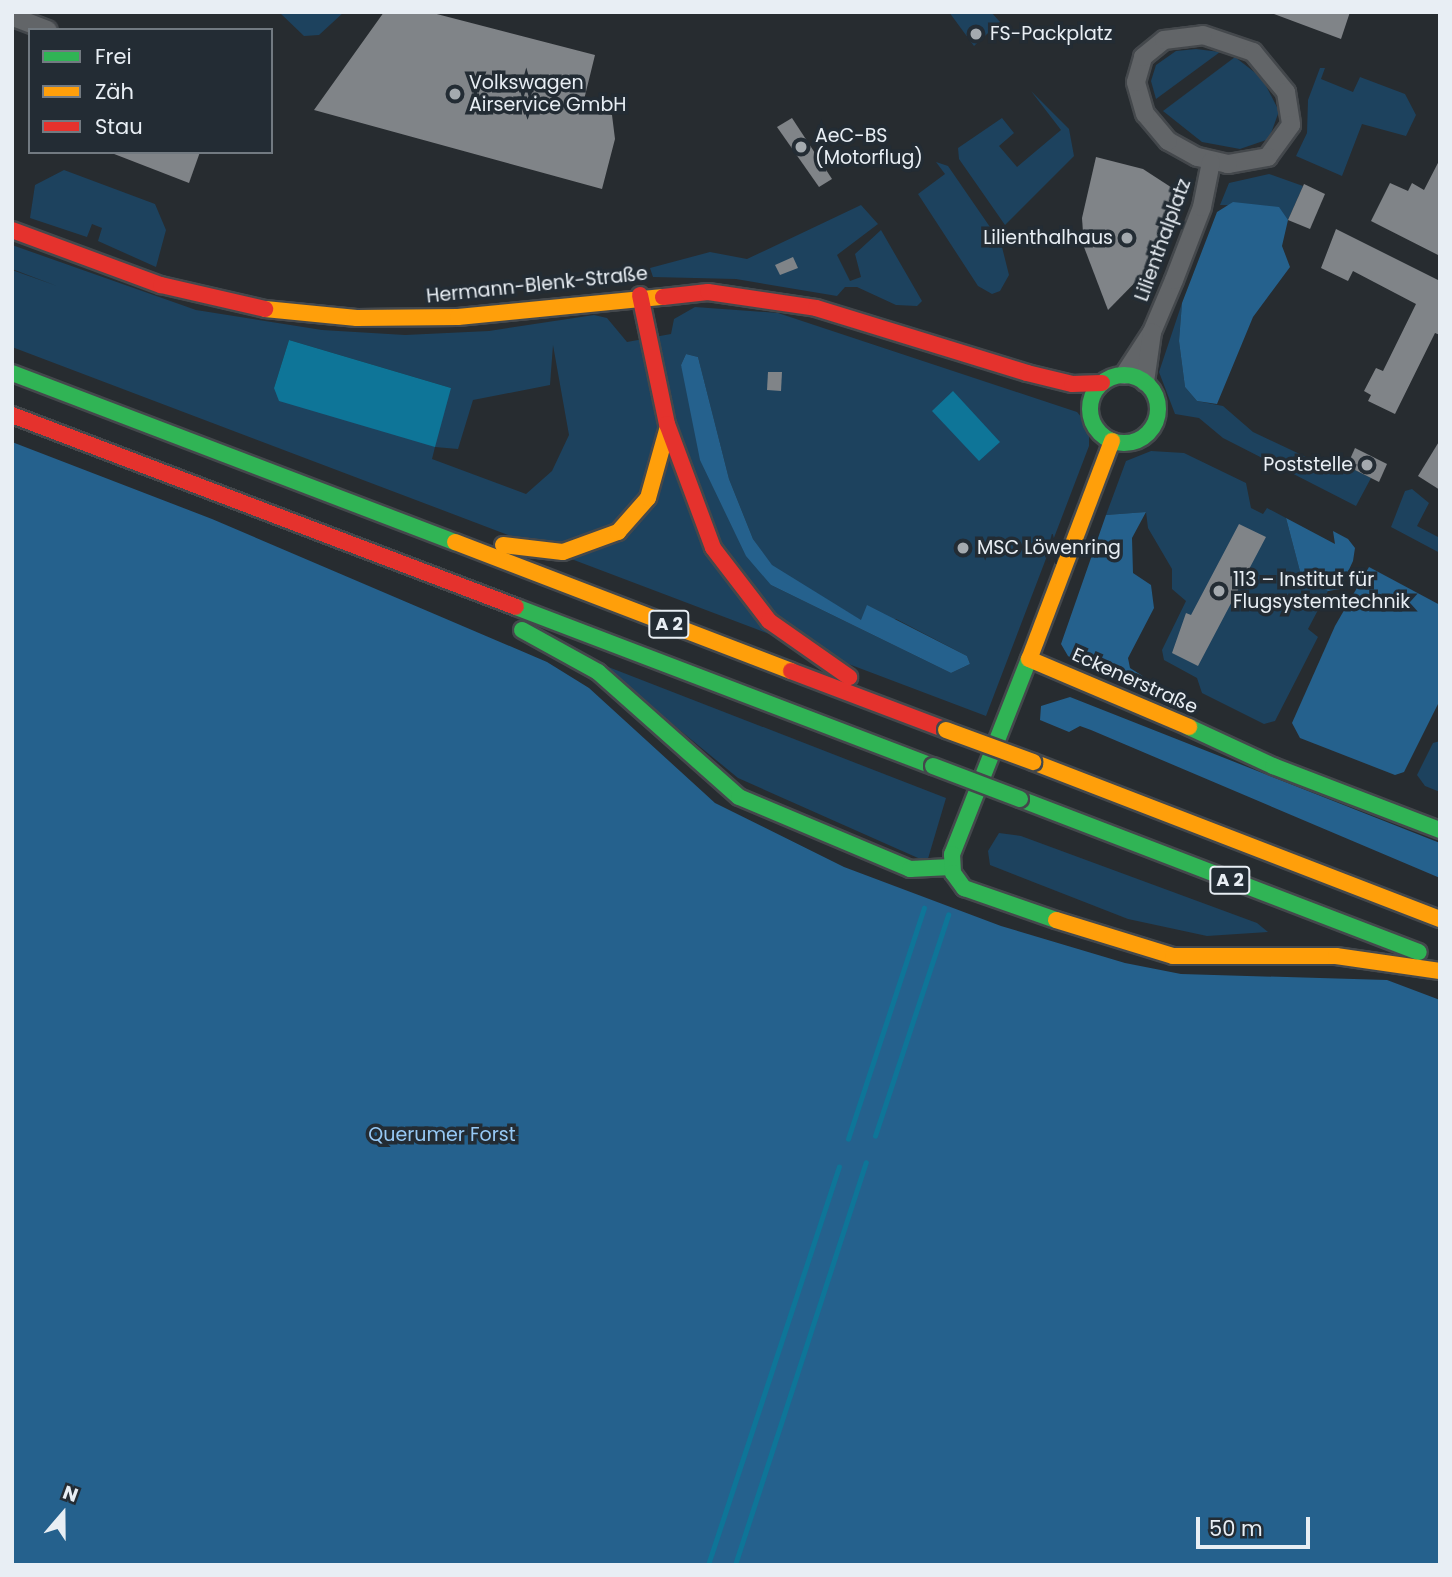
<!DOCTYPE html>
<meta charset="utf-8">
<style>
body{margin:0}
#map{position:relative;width:1452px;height:1577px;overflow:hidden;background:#272c30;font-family:Poppins,sans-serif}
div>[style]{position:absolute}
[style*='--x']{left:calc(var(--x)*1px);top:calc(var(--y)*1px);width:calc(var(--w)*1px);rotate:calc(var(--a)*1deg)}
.green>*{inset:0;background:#1d425e}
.forest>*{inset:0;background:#25618d}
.water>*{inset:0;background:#0e7598}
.stream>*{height:4.5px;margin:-2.25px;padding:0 2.25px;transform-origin:2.25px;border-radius:2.25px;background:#0e7598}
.building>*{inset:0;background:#808488}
.roads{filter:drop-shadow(2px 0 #44484c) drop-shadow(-2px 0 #44484c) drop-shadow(0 2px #44484c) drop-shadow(0 -2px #44484c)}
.street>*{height:18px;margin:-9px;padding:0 9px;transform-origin:9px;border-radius:9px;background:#626568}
.fast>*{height:16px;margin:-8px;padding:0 8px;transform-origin:8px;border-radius:8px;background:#30b455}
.fast>.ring{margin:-8px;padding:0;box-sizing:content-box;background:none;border:16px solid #30b455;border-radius:50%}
.slow>*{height:16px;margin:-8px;padding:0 8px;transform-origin:8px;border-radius:8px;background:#ff9f0a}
.jam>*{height:16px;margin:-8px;padding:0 8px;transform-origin:8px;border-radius:8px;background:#e5322d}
.bridges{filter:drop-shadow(2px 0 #44484c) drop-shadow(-2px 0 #44484c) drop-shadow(0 2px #44484c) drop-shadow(0 -2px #44484c)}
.fast-bridge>*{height:16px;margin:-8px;padding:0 8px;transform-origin:8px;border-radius:8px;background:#30b455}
.slow-bridge>*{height:16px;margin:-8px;padding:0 8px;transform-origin:8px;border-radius:8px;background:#ff9f0a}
.dots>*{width:19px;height:19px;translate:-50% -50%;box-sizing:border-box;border:4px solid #232c34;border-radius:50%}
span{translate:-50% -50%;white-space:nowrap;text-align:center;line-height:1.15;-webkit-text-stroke:7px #232c34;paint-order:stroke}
.shield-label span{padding:2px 5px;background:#232c34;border:2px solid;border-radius:5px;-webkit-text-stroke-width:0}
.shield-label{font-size:18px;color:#e8eef4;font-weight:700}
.poi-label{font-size:19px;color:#e8eef4}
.left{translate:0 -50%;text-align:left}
.right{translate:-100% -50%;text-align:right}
.street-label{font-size:19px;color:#e8eef4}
.park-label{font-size:19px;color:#97c9f5}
.frame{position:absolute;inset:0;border:14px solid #e8eef4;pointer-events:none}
.legend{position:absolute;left:28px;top:28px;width:245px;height:126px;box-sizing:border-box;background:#232c34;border:2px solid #727a81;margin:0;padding:9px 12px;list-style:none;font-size:21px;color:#e8eef4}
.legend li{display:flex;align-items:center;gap:14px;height:35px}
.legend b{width:35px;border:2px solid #727a81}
.north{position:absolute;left:28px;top:1479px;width:70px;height:70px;-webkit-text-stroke:5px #232c34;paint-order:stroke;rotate:20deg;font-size:19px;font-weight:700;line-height:28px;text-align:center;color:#e8eef4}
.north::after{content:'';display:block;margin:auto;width:24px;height:32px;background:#e8eef4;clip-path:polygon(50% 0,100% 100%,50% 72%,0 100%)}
.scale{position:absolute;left:1196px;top:1517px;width:114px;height:32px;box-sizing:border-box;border:4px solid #e8eef4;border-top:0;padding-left:9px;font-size:21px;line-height:24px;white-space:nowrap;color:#e8eef4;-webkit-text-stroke:5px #232c34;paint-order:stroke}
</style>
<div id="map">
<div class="green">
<div style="clip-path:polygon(279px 12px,344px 12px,319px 35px,304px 36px)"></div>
<div style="clip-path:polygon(949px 12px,991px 12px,1000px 22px,974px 46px)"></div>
<div style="clip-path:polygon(1196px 49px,1220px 52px,1156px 99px,1151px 81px,1156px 65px,1176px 51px)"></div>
<div style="clip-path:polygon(1235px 57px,1262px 78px,1279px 111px,1269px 139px,1240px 149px,1202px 142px,1163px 111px)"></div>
<div style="clip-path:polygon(1320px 68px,1325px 68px,1321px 79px,1353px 92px,1360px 77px,1405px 94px,1416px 115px,1406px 136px,1362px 124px,1342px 176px,1296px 156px,1307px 133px,1308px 100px)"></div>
<div style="clip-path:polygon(1031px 91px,1069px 129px,1074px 156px,1005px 225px,959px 159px,958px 148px,1002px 118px,1014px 133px,999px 146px,1017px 167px,1061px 130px)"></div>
<div style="clip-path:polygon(936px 162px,948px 166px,1001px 243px,1009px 275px,1000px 291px,992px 294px,978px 286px,918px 194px,945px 174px)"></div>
<div style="clip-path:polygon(64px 170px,155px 204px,166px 230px,156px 267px,98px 241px,102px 228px,92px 224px,87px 237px,30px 218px,35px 185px)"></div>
<div style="clip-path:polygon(1269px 174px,1303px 186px,1288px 220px,1267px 206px,1220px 205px,1229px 183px)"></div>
<div style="clip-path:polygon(861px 205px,878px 224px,837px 255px,850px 281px,861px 277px,855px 254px,881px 230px,922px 301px,917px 306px,896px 305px,857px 287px,845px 287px,837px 296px,736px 279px,653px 277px,650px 268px,710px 252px,747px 259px)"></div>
<div style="clip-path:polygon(evenodd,12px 245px,196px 310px,322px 330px,405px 335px,489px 331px,594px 315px,607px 318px,627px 342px,671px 334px,674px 319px,695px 307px,778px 313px,1077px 412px,1089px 426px,1089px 446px,986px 716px,12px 347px,12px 270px,57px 286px,12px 269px,12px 245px,289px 340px,451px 388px,274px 388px,289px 340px,12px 245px,553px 345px,569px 435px,552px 471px,526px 494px,432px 459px,435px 447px,458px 449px,473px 400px,550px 385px,553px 345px,12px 245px,686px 354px,698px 357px,729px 479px,753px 539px,772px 566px,862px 621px,896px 619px,967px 656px,970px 664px,951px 673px,771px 585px,681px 365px,686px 354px)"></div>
<div style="clip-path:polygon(1182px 303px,1179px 341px,1185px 387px,1197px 401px,1223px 406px,1253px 432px,1342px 474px,1347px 466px,1371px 478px,1356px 506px,1223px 438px,1199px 418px,1175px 414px,1159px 372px)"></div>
<div style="clip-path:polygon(1151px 451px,1184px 453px,1246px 483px,1251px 508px,1263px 514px,1267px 508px,1286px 518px,1302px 579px,1328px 591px,1308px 629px,1318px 637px,1275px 721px,1264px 724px,1202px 693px,1197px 678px,1164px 660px,1162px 650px,1186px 601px,1172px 589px,1172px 569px,1148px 528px,1146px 512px,1106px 515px,1126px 461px)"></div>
<div style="clip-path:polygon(1412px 489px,1429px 503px,1417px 526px,1440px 538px,1440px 553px,1391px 527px,1405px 491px)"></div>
<div style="clip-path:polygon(598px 663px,946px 798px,927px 862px,738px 778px)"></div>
<div style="clip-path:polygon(1440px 741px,1440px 792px,1425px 786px,1417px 775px,1433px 743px)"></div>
<div style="clip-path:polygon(999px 833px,1021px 836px,1257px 923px,1268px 932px,1207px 936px,1128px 919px,990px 865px,988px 851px)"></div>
</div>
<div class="forest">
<div style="clip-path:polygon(1233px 202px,1279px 207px,1288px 220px,1282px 246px,1290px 267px,1253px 317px,1217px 404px,1197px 401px,1185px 387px,1179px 341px,1182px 303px,1217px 212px)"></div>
<div style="clip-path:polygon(686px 354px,698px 357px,729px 479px,753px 539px,772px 565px,861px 620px,867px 605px,967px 656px,970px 664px,951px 673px,771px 585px,746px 556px,700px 460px,681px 365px)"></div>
<div style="clip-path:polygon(12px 442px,212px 519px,547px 662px,589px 688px,715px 803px,844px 867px,1001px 926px,1125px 963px,1181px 974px,1387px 980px,1440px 1000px,1440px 1565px,12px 1565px)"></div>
<div style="clip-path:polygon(1146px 512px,1132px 538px,1133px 573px,1151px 585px,1154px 608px,1128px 658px,1130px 668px,1179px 699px,1175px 706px,1088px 668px,1068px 656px,1061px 644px,1106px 515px)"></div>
<div style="clip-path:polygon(1286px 518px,1335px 544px,1333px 531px,1348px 539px,1355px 548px,1353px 561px,1340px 589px,1328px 591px,1302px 579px)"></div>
<div style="clip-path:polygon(1369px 567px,1440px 605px,1440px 700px,1404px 772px,1395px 775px,1300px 738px,1292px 723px,1335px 626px)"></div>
<div style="clip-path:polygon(1070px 697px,1440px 843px,1440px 878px,1091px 730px,1080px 726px,1069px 732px,1040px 720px,1041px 706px)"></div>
</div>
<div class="water">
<div style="clip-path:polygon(289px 340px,451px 388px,435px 447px,279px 401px,274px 388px)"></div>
<div style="clip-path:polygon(953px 391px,1000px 442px,979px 461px,932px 411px)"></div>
</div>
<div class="stream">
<div style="--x:875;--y:1136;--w:233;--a:-71.7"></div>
<div style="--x:848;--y:1139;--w:243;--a:-71.8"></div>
<div style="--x:708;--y:1565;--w:419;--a:-71.8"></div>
<div style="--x:735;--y:1565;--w:423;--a:-72"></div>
</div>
<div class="building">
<div style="clip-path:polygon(384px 12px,429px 12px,595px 55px,581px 112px,612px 115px,615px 139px,602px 189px,314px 110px)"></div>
<div style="clip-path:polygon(1269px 12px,1350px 12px,1341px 39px)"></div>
<div style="clip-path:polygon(792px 118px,832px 179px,819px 187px,777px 127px)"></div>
<div style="clip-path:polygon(109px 152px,200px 152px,189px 183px)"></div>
<div style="clip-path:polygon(1096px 157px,1143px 169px,1183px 195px,1161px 256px,1108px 310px,1084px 247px,1082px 218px)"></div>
<div style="clip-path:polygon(1440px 159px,1440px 256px,1371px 221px,1390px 183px,1408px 191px,1412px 183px,1424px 190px)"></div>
<div style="clip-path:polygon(1304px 184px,1325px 194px,1310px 229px,1288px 220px)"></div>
<div style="clip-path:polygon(1336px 229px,1440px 281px,1440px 335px,1435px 333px,1395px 414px,1368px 401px,1371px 395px,1364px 391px,1376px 368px,1383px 371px,1416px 304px,1353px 271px,1348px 281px,1321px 268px)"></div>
<div style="clip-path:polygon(793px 257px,798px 268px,780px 275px,775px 265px)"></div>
<div style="clip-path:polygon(768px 372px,782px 372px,781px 391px,767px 390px)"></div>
<div style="clip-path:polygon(1440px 440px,1440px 490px,1418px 476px)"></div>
<div style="clip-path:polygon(1355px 448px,1387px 464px,1379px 482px,1347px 466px)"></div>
<div style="clip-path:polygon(1239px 524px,1266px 537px,1198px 666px,1172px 653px,1186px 613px,1191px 615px)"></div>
</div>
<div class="roads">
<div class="street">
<div style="--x:16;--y:18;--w:34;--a:21"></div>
<div style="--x:1203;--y:35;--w:53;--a:18.8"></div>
<div style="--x:1253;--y:52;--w:52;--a:50.5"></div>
<div style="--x:1286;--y:92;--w:33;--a:81"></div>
<div style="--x:1291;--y:125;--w:39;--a:126"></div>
<div style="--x:1268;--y:157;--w:41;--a:170.1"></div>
<div style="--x:1228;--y:164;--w:32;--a:-167"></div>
<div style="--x:1197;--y:157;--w:33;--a:-151"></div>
<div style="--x:1168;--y:141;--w:35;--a:-130"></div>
<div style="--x:1145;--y:114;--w:33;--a:-106"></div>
<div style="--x:1136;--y:82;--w:26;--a:-74"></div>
<div style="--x:1143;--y:57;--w:27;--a:-39"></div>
<div style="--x:1164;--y:40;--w:39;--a:-7"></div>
<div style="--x:1124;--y:375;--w:51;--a:-56.9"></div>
<div style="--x:1152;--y:332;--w:56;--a:-67.1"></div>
<div style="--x:1174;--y:280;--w:78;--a:-69"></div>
<div style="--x:1202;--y:207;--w:46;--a:-78.7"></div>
<div style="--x:1145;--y:382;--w:50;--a:-82"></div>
</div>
<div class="fast">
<div style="--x:12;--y:373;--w:474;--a:20.9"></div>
<div class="ring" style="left:1090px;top:375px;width:52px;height:52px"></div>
<div style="--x:516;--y:607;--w:446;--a:20.9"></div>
<div style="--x:522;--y:630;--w:87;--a:28.9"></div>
<div style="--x:598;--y:672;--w:188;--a:41.6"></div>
<div style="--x:739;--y:797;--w:186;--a:22.8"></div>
<div style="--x:910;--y:869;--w:41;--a:-2.8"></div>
<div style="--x:1029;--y:659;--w:210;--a:111.5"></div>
<div style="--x:952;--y:854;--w:19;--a:87"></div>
<div style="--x:953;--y:873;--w:19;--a:54"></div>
<div style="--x:964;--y:888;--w:97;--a:19.2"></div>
<div style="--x:1189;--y:727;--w:93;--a:24.9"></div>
<div style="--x:1273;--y:766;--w:179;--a:21"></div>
<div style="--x:1020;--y:799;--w:427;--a:21"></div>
</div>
<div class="slow">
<div style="--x:265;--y:309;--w:92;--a:5.6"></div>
<div style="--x:357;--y:318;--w:101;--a:-0.6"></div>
<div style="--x:458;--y:317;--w:206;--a:-5.6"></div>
<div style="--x:1112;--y:441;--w:233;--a:110.8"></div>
<div style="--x:1029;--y:659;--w:174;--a:23"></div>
<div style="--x:455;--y:542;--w:360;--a:21"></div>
<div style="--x:503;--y:545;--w:60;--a:6.7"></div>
<div style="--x:563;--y:552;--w:59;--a:-20"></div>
<div style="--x:618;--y:532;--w:45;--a:-48.6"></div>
<div style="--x:648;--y:498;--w:71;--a:-74.4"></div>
<div style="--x:1033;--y:762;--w:436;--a:21.1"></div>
<div style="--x:1056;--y:920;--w:122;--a:17.1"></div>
<div style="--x:1173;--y:956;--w:163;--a:0"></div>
<div style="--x:1336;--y:956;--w:105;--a:8.2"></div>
</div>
<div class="jam">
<div style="--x:12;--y:230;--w:159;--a:20.3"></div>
<div style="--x:161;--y:285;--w:107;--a:13"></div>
<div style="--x:640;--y:295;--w:132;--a:78.2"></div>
<div style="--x:667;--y:424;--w:132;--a:69.6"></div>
<div style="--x:713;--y:548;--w:92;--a:52.5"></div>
<div style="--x:769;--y:621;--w:98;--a:35"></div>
<div style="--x:663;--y:297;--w:45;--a:-6.3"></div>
<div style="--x:708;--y:292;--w:109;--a:8.4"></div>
<div style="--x:816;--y:308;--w:221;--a:17.1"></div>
<div style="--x:1027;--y:373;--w:46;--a:13.7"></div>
<div style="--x:1072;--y:384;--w:30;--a:-2"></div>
<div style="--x:12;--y:415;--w:539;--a:20.85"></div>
<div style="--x:791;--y:671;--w:166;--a:20.8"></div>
</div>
</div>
<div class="bridges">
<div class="fast-bridge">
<div style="--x:933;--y:766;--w:93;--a:20.8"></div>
</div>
<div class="slow-bridge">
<div style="--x:946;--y:730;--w:93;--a:20.2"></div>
</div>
</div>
<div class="dots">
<div style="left:976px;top:34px;background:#a4aaaf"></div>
<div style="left:455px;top:94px;background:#a4aaaf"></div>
<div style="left:801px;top:147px;background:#a4aaaf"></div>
<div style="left:1127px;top:238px;background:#a4aaaf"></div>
<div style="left:1367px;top:465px;background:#a4aaaf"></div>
<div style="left:963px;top:548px;background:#a4aaaf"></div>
<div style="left:1219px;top:591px;background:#a4aaaf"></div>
</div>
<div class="shield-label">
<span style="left:669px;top:624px">A 2</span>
<span style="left:1230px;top:880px">A 2</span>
</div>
<div class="poi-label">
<span class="left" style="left:990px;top:34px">FS-Packplatz</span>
<span class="left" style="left:469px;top:94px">Volkswagen<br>Airservice GmbH</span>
<span class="left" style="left:815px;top:147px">AeC-BS<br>(Motorflug)</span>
<span class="right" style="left:1113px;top:238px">Lilienthalhaus</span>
<span class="right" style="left:1353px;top:465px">Poststelle</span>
<span class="left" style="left:977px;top:548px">MSC Löwenring</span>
<span class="left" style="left:1233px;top:591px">113 – Institut für<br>Flugsystemtechnik</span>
</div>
<div class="street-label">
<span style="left:1163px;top:240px;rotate:-70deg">Lilienthalplatz</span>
<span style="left:537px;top:285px;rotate:-6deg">Hermann-Blenk-Straße</span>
<span style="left:1135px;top:681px;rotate:24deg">Eckenerstraße</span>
</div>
<div class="park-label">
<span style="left:442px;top:1135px">Querumer Forst</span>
</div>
<div class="frame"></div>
<ul class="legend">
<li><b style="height:9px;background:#30b455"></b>Frei</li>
<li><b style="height:9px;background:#ff9f0a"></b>Zäh</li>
<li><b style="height:9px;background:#e5322d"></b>Stau</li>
</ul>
<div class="north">N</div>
<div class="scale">50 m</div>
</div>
